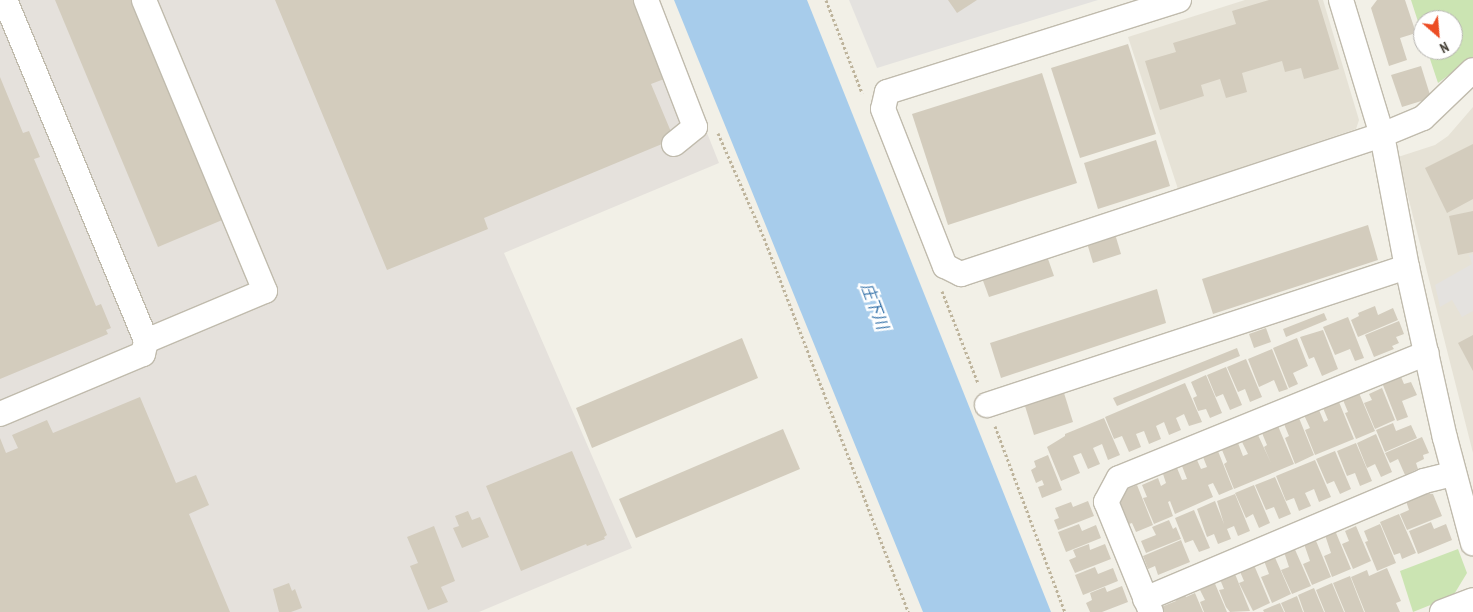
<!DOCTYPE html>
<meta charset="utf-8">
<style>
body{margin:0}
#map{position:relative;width:1473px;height:612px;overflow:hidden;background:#f2f0e7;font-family:"PT Sans Narrow","Noto Sans JP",sans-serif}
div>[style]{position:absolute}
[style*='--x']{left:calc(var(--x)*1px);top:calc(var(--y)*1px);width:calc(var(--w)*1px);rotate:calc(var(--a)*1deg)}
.residential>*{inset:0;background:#e6e2d6}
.industrial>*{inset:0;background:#e5e1dc}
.green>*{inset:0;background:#cbe4b2}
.parking>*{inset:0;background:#e4e2df}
.water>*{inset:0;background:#a7cceb}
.building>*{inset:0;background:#d3ccbd}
.path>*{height:3px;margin-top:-1.5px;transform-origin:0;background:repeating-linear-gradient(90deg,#beb49c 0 2.5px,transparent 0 5px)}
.roads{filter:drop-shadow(1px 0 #c0bbad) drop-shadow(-1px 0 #c0bbad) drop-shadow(0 1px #c0bbad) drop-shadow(0 -1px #c0bbad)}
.minor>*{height:24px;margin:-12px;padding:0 12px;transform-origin:12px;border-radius:12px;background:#fff}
span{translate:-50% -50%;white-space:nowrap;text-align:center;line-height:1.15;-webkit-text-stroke:5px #fff;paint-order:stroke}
.water-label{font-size:16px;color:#3673aa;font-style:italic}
.north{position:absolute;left:1413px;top:10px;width:50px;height:50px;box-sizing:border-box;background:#fff;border:1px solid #b5b3af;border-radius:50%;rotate:153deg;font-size:14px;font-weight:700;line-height:20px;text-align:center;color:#454036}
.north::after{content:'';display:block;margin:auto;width:18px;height:22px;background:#ec4d24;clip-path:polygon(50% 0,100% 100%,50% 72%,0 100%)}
</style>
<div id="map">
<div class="residential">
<div style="clip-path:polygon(1245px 0,1323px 0,1359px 120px,1356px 129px,1178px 189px,1128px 37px)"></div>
<div style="clip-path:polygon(1473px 107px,1473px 453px,1398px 157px,1435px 145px,1448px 136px)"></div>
</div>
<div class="industrial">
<div style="clip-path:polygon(0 0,654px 0,719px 163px,504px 253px,632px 548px,479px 612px,0 612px)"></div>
</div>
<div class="green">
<div style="clip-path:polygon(1411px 0,1473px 0,1473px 57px,1438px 83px,1427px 50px,1453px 50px,1453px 20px,1423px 20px,1423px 37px)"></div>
<div style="clip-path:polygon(1458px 549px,1467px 573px,1453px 596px,1413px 612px,1400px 571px)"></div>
</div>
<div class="parking">
<div style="clip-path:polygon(849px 0,1098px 0,877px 68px)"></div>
<div style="clip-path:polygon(1473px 254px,1473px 311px,1462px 317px,1452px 300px,1440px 307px,1435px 285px,1472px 264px,1469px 255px)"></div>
</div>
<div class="water">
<div style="clip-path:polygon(674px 0,807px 0,1051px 612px,923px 612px)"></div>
</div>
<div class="building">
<div style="clip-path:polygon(55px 0,137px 0,227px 218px,158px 247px)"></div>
<div style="clip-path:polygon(275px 0,640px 0,672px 76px,651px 84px,674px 139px,484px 218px,488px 229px,387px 270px)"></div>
<div style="clip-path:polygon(948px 0,977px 0,957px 13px)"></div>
<div style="clip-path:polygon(1269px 0,1318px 0,1339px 69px,1304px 79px,1301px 68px,1285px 72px,1282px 61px,1242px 73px,1247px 92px,1226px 98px,1220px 79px,1201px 85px,1204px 96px,1160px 110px,1145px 61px,1176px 52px,1173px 43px,1236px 24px,1232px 11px)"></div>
<div style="clip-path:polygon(1377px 0,1405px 0,1416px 33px,1400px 38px,1407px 60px,1389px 66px,1371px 8px)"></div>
<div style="clip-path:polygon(1128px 44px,1156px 134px,1080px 158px,1051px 68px)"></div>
<div style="clip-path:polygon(1421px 66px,1431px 98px,1402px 107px,1391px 75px)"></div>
<div style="clip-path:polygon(1042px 73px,1077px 183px,948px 225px,912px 114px)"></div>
<div style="clip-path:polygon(0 77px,23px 133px,29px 131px,40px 157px,34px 159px,96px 306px,101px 304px,111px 328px,106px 330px,108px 334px,0 379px)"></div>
<div style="clip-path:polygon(1156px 140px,1170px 186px,1098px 209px,1084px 163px)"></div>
<div style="clip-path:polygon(1473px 144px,1473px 199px,1447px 213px,1425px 168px)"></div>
<div style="clip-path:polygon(1473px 211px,1473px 252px,1458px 255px,1449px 216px)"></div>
<div style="clip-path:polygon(1368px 225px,1378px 260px,1213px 314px,1202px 279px)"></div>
<div style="clip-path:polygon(1115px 234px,1121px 254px,1093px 263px,1087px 243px)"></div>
<div style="clip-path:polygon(1047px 256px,1054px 276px,989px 297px,982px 278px)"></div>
<div style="clip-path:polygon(1157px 289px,1166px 323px,1001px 378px,990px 343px)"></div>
<div style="clip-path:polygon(1375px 306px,1378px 315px,1393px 308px,1398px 320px,1358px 337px,1351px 320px,1359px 316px,1358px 313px)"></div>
<div style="clip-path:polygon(1324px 313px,1327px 320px,1286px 337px,1283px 329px)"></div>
<div style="clip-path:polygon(1348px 317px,1364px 358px,1355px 361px,1350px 349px,1335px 355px,1323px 327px)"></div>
<div style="clip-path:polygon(1399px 321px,1404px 334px,1396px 337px,1399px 343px,1392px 346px,1394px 349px,1374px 357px,1365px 335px)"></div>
<div style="clip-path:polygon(1266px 328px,1271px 342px,1254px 348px,1249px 334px)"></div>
<div style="clip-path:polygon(1323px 330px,1338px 369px,1322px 376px,1314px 357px,1309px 359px,1300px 337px)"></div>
<div style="clip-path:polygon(1473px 335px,1473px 371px,1458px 343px)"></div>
<div style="clip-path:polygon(742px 338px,758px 378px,592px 448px,576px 408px)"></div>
<div style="clip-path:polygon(1297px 338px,1308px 366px,1293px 373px,1298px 384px,1289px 388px,1273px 348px)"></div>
<div style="clip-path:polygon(1237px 348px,1240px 356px,1117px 406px,1113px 398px)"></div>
<div style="clip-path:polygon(1272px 349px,1288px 389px,1279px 392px,1274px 380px,1259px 387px,1248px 359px)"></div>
<div style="clip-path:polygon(1246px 359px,1262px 397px,1250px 402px,1245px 389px,1238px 392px,1227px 367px)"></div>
<div style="clip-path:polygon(1226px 367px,1242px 405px,1230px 410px,1223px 394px,1216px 397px,1207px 375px)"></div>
<div style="clip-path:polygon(1399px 372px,1404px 384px,1411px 382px,1417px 395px,1402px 401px,1408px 417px,1397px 421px,1381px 380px)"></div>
<div style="clip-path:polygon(1206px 375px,1222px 413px,1210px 418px,1206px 409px,1198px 411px,1193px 398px,1197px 396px,1191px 382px)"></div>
<div style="clip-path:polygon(1185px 383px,1202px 422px,1189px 426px,1184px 414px,1176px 418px,1181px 430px,1169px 435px,1164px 422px,1156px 426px,1161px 439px,1149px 444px,1144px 431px,1136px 434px,1141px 447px,1129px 452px,1122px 436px,1114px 439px,1105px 417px)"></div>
<div style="clip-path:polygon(1382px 388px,1395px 420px,1375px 429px,1364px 403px,1372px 400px,1369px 394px)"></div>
<div style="clip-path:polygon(1064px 393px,1073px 422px,1034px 435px,1025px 406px)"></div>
<div style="clip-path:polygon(1359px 393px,1375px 431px,1356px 439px,1345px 413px,1348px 412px,1343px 400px)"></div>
<div style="clip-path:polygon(140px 397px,176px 483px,196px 475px,209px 505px,189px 514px,230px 612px,0 612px,0 438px,6px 453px,18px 448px,12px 435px,47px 420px,53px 433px)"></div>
<div style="clip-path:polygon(1339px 402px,1354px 439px,1315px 455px,1305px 430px,1310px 428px,1304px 415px,1319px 410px,1324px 422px,1328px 420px,1323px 408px)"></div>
<div style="clip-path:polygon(1104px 418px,1120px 455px,1108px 460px,1102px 444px,1093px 448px,1100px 464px,1088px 469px,1081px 453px,1073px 456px,1080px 473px,1061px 481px,1047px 447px,1065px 436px,1065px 434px)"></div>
<div style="clip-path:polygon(1299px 418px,1314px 455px,1295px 464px,1285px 438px,1289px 436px,1284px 424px)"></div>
<div style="clip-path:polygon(1393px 423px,1396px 431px,1411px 425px,1417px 438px,1385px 452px,1376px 430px)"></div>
<div style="clip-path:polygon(1278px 426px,1294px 464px,1234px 489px,1224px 464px,1227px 462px,1222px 450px,1238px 443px,1243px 456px,1248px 454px,1242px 442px,1258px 435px,1271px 463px,1264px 447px,1267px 445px,1262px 433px)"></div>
<div style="clip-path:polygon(783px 429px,800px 469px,636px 538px,619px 499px)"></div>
<div style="clip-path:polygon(1376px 434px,1392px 472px,1381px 477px,1375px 464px,1367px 468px,1357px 443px)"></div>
<div style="clip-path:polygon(1422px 437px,1429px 453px,1423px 455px,1424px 459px,1416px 463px,1418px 469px,1405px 475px,1398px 459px,1390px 463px,1385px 453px)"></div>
<div style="clip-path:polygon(1356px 443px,1372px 481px,1360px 486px,1355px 473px,1347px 476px,1337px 451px)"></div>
<div style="clip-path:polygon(572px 451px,607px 535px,604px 537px,605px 539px,587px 546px,586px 544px,521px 571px,486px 486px)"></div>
<div style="clip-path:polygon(1218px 451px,1233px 489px,1219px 495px,1213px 483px,1208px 485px,1213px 497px,1175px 514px,1170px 501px,1168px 502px,1173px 516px,1154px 524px,1143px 498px,1147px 497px,1142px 485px,1158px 478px,1161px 486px,1166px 483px,1163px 474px,1177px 468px,1182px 480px,1187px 479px,1182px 466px,1197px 460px,1201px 469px,1207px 467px,1203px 457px)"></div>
<div style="clip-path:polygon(1335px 451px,1351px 489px,1340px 494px,1334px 481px,1327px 484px,1316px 459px)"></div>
<div style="clip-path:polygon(1048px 455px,1062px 490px,1042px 498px,1038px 487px,1044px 485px,1042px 480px,1036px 483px,1031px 470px,1036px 467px,1034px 461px)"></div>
<div style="clip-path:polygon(1315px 460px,1331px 497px,1319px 502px,1314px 489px,1305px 493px,1311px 506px,1299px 511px,1294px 498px,1286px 501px,1276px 476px)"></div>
<div style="clip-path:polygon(1275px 477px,1291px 514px,1279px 519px,1274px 507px,1266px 510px,1255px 485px)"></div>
<div style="clip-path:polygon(1137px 485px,1153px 525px,1136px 532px,1132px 523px,1126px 525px,1117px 498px,1121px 491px)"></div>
<div style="clip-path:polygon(1254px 485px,1270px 523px,1259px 528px,1253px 514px,1246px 518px,1235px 493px)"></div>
<div style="clip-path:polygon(1424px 493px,1433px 494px,1442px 516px,1407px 530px,1400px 514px,1409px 510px,1406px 501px)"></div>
<div style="clip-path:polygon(1235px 494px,1250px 531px,1238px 536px,1234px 526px,1227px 529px,1231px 539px,1218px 544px,1214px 534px,1207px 537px,1197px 509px,1215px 501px,1224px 524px,1217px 501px)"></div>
<div style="clip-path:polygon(1088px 501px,1094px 516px,1058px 530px,1054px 520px,1059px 518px,1055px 508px,1071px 502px,1073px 507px)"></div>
<div style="clip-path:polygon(1194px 510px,1210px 548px,1199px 552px,1193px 540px,1185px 543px,1175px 518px)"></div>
<div style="clip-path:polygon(468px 511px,472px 520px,480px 517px,489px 537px,462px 548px,453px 528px,459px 526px,455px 516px)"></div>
<div style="clip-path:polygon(1399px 514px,1416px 553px,1402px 559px,1400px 553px,1394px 555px,1380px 522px)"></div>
<div style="clip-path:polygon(1169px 520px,1173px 529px,1176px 527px,1181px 539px,1146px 553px,1141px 541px,1156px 535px,1152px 527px)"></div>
<div style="clip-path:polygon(1431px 522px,1434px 529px,1446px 524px,1452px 540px,1418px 554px,1409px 531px)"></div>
<div style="clip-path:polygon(1079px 524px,1082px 531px,1096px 525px,1101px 538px,1066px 552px,1058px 532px)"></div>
<div style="clip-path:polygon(1380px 524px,1396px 563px,1377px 571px,1365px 542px,1368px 541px,1364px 531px)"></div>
<div style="clip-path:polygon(434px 526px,455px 581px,441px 587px,448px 602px,428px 610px,410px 566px,418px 563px,407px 537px)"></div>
<div style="clip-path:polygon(1356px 526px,1371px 561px,1353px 569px,1342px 544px,1349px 541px,1345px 531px)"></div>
<div style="clip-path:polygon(1334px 528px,1351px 569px,1332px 577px,1324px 556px,1331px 553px,1324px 532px)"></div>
<div style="clip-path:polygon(1314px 536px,1331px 577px,1312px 585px,1303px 564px,1310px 561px,1303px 541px)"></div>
<div style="clip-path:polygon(1181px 540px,1190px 562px,1158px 575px,1155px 566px,1148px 569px,1143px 556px)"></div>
<div style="clip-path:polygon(1089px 544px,1090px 550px,1105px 544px,1111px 559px,1075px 573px,1069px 560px,1076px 557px,1073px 550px)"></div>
<div style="clip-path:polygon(1293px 545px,1311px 586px,1292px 594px,1281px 570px,1289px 567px,1283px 549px)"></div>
<div style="clip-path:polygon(1273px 553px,1291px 594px,1272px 603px,1261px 577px,1269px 574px,1263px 558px)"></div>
<div style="clip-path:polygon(1254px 565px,1270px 603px,1253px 611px,1239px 583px,1244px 581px,1238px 567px)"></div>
<div style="clip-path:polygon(1095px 567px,1098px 574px,1113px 568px,1118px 581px,1083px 595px,1075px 575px)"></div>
<div style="clip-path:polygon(1387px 568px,1401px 601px,1396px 603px,1400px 612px,1365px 612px,1351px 577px,1367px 570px,1369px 576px)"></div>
<div style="clip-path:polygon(1228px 573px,1230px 577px,1235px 574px,1250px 611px,1230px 612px,1226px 607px,1219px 590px,1224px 589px,1219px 577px)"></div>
<div style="clip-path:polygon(1350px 576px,1364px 612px,1345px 612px,1333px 583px)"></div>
<div style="clip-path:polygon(1213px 579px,1227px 612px,1204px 612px,1200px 602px,1205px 600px,1199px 588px)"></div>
<div style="clip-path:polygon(289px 583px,292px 591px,295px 589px,302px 608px,291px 612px,279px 612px,273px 589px)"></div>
<div style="clip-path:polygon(1332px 583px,1344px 612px,1325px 612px,1316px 590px)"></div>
<div style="clip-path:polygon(1122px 586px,1128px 602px,1102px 612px,1090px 612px,1086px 603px,1092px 600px,1090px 593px,1105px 587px,1107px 592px)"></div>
<div style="clip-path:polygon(1314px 588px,1324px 612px,1304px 612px,1298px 595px)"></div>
<div style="clip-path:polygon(1184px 591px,1186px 597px,1195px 593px,1203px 612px,1163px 612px,1161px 607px,1176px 601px,1173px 595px)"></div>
<div style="clip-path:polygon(1297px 596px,1303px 612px,1285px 612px,1281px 603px)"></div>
<div style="clip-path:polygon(1280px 603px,1284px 612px,1264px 612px,1263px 610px)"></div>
</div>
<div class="path">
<div style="--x:826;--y:0;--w:100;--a:68.8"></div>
<div style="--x:718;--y:133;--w:115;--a:66.3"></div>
<div style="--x:764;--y:238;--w:401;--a:68.9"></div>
<div style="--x:942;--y:291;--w:99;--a:68.6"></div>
<div style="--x:995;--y:426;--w:199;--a:69.4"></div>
</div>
<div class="roads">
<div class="minor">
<div style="--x:5;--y:0;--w:369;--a:67.5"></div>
<div style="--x:146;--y:341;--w:129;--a:-22.8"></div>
<div style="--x:265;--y:291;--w:315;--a:-112.6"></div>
<div style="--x:646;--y:0;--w:136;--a:68.9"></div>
<div style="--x:695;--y:127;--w:27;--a:141"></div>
<div style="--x:1179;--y:0;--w:306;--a:162.5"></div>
<div style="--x:887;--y:92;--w:17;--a:103"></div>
<div style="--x:883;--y:109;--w:169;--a:68.5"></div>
<div style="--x:945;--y:266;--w:18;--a:27"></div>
<div style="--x:961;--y:274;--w:443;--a:-18.3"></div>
<div style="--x:1382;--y:135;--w:44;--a:-22.5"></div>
<div style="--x:1423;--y:118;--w:69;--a:-43.8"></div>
<div style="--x:1341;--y:0;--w:141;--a:73.1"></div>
<div style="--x:1382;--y:135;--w:134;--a:79.3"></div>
<div style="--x:1407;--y:267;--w:175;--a:77.5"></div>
<div style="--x:1445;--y:438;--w:109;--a:75.1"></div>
<div style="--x:987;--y:405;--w:442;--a:-18.2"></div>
<div style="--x:0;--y:414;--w:155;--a:-22.8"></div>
<div style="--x:143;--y:354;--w:13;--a:-77"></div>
<div style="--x:1145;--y:599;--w:303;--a:-22.9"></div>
<div style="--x:1424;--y:481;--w:30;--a:-14"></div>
<div style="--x:1151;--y:612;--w:119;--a:-112.2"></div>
<div style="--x:1106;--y:502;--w:27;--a:-62"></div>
<div style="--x:1119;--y:478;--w:332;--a:-22.1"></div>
<div style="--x:1442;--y:612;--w:33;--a:-21"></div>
</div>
</div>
<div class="water-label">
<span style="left:875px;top:306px;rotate:69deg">庄下川</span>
</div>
<div class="north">N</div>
</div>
